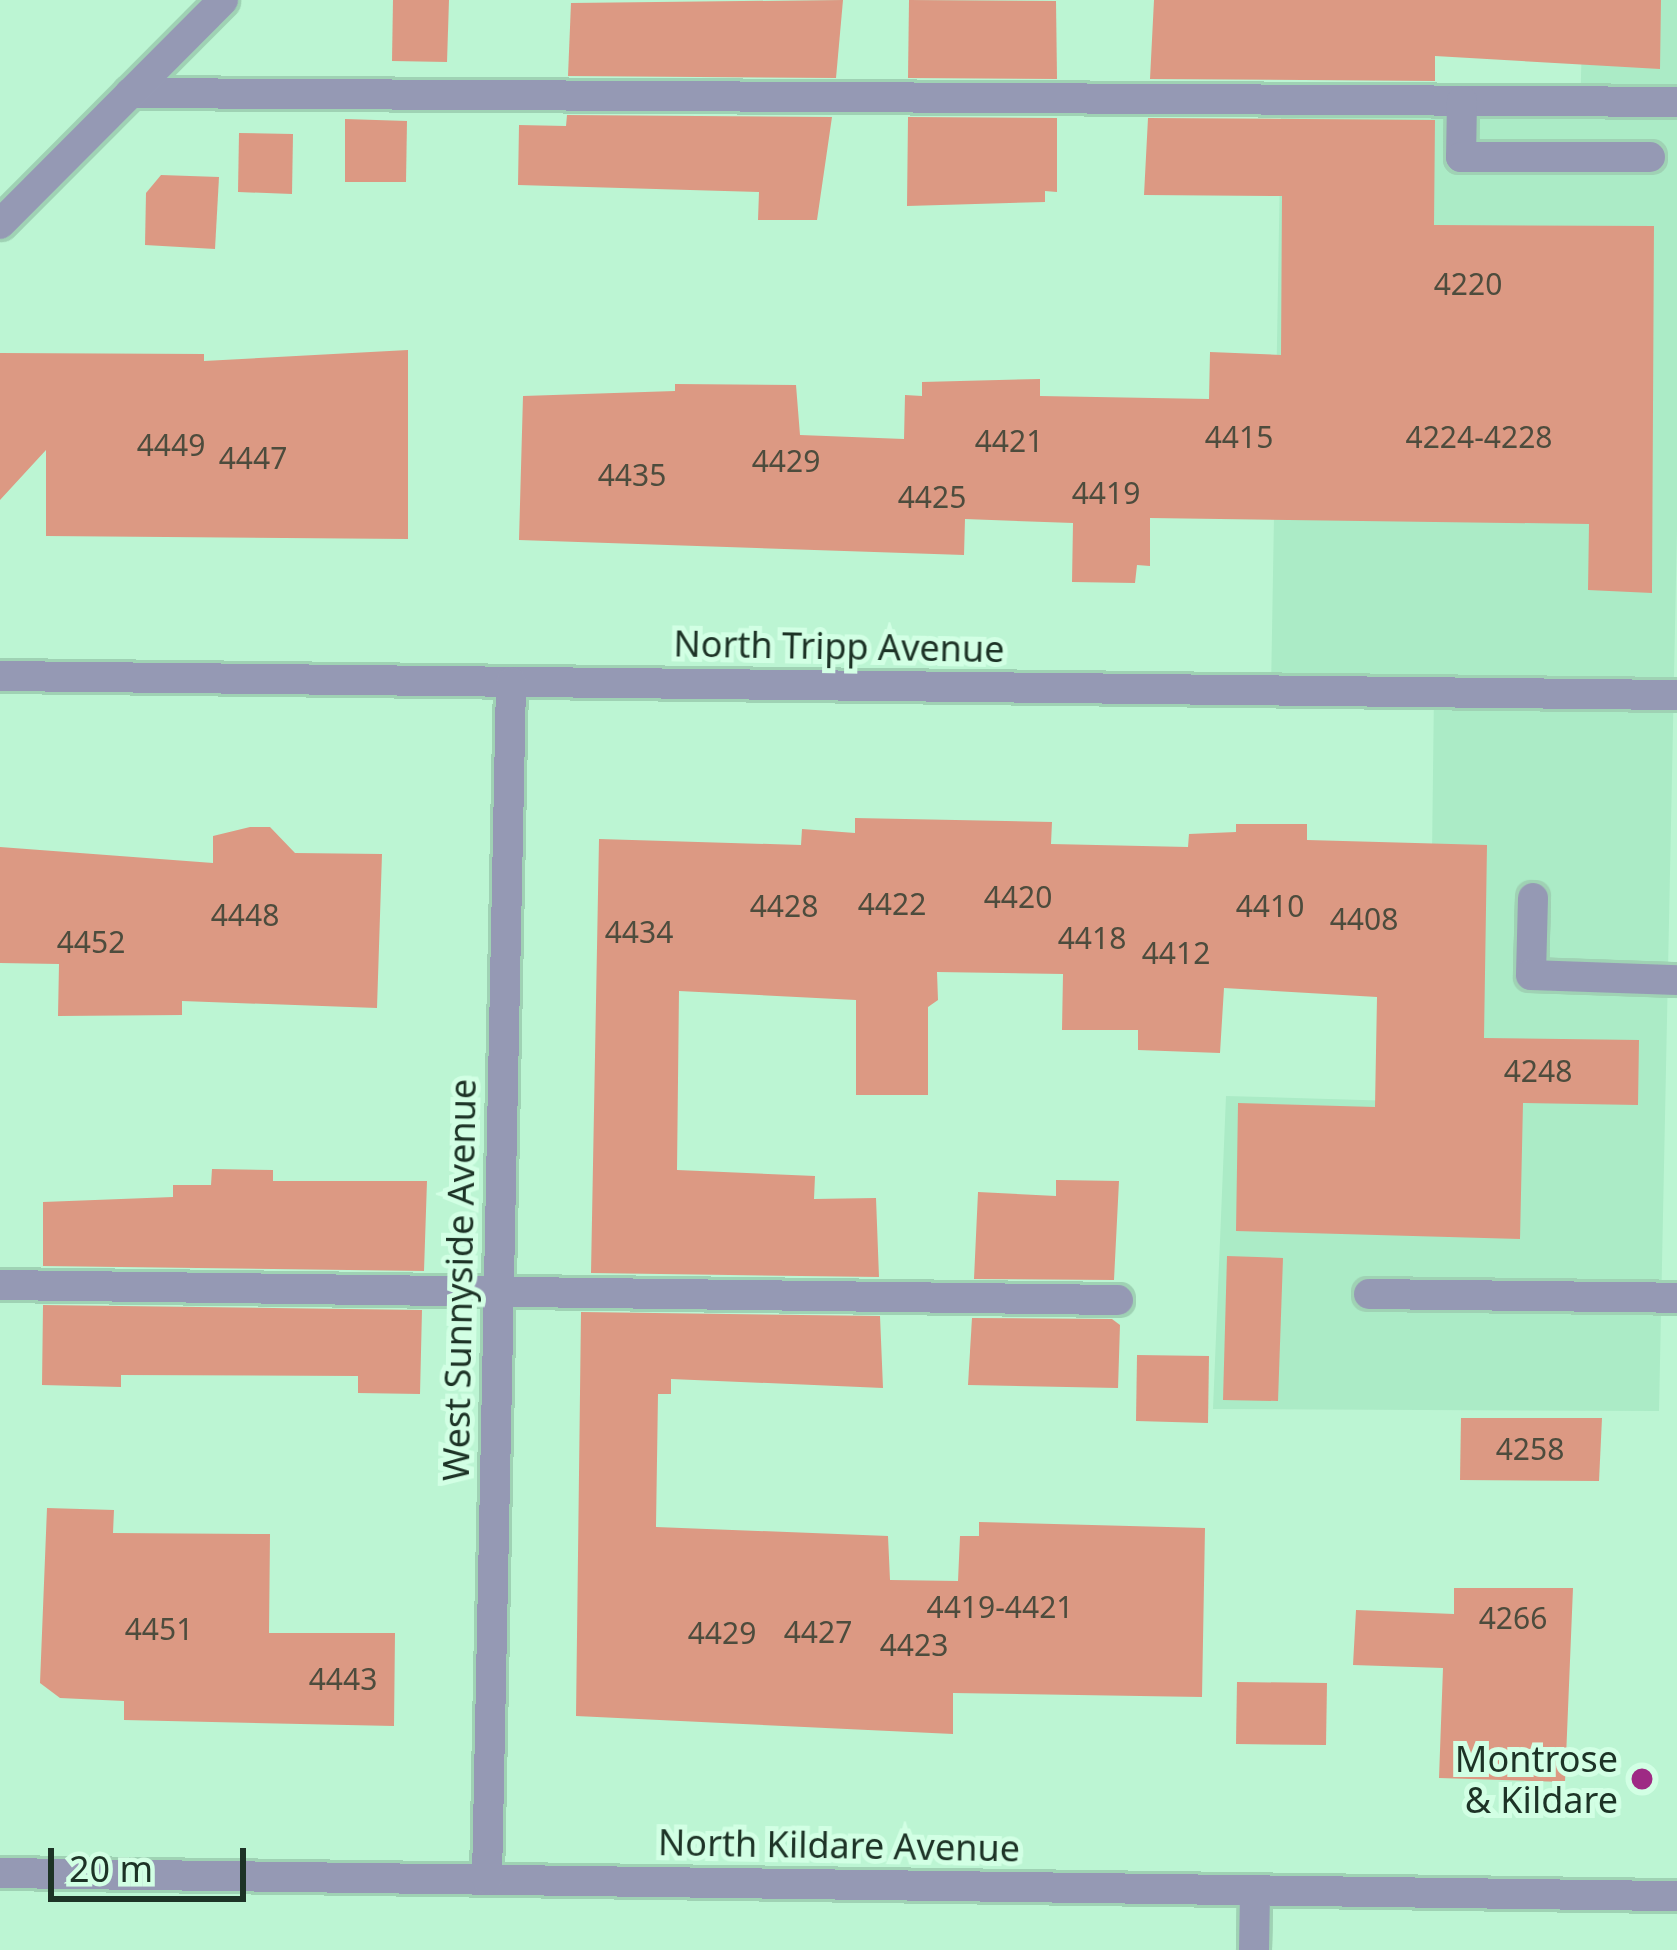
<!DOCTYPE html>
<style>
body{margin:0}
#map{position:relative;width:1677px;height:1950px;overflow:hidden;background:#bcf5d3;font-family:"Noto Sans",sans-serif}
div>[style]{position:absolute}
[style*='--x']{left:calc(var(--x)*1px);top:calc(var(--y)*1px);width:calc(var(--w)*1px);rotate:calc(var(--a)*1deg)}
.built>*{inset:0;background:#abebc6}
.building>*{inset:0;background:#dc9983}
.roads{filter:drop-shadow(3px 0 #9fd2b4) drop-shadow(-3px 0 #9fd2b4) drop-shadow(0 3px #9fd2b4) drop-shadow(0 -3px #9fd2b4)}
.service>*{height:30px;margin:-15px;padding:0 15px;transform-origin:15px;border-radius:15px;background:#9599b4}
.minor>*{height:30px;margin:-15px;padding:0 15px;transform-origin:15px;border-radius:15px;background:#9599b4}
.dots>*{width:33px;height:33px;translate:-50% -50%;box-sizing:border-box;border:6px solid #d2ffe4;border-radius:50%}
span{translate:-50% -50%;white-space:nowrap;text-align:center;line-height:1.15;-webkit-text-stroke:10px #d2ffe4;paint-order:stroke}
.number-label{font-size:30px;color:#4d4c3d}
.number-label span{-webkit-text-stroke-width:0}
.street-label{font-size:36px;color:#1d3326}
.poi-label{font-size:36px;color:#1d3326}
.right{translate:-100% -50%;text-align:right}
.scale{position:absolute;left:48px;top:1848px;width:198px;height:54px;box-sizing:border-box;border:6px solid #1d3326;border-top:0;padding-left:15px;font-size:36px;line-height:42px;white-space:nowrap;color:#1d3326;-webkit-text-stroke:9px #d2ffe4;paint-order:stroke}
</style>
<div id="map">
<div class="built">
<div style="clip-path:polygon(1583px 0,1677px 0,1677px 530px,1659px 1411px,1213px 1409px,1226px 1096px,1429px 1102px,1434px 691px,1271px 690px,1281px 111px,1580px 114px)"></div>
</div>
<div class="building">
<div style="clip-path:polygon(393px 0,449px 0,447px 62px,392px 61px)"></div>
<div style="clip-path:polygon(843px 0,836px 78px,568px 76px,571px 3px)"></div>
<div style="clip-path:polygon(909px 0,1056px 1px,1057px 79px,908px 78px)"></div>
<div style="clip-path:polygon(1154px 0,1661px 0,1660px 69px,1435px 56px,1435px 81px,1150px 79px)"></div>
<div style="clip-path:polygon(567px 115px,832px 117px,817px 220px,758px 220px,759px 192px,518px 185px,519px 125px,566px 126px)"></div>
<div style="clip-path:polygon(908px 117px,1057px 118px,1057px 192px,1045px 191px,1045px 202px,907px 206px)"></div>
<div style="clip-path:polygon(1148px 118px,1435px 120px,1434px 225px,1654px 226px,1652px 593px,1588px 590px,1589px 524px,1150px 518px,1150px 566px,1137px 565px,1135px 583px,1072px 582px,1073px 523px,965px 519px,964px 555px,519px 540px,523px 396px,675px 391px,675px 384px,796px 385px,800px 435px,904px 439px,905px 395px,922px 396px,922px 382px,1040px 379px,1040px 396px,1209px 399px,1210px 352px,1281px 355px,1282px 196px,1144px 195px)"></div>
<div style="clip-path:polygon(345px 119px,407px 121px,406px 182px,345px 182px)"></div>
<div style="clip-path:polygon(239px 133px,293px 134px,292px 194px,238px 192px)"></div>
<div style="clip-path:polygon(161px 175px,219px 177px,215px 249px,145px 245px,146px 193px)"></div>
<div style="clip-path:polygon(408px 350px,408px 539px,46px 536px,46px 450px,0 500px,0 353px,204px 354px,204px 361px)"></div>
<div style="clip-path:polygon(855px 818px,1052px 822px,1051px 844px,1188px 847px,1189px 834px,1236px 832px,1236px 824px,1307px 824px,1307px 840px,1487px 845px,1484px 1038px,1639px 1040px,1638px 1105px,1523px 1103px,1520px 1239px,1236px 1231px,1238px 1103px,1375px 1107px,1377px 997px,1224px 988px,1220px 1053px,1138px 1050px,1138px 1030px,1062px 1030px,1063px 974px,937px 972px,938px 1000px,928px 1007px,928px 1095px,856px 1095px,856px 1000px,679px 991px,677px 1170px,815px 1176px,814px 1199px,876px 1198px,879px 1277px,591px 1273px,599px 839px,801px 845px,802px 829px,855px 833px)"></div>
<div style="clip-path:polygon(250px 827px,270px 827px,295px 853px,382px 854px,377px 1008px,182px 1001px,182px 1015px,58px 1016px,59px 964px,0 963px,0 847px,213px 863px,213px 836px)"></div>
<div style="clip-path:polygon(212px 1169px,273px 1170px,273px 1181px,427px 1181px,424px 1271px,43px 1266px,43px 1202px,173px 1197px,173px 1185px,211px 1185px)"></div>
<div style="clip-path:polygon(1056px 1180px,1119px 1181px,1114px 1280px,974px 1279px,978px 1192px,1056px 1196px)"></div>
<div style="clip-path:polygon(1227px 1256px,1283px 1258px,1278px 1401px,1223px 1400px)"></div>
<div style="clip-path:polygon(43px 1305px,422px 1310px,420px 1394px,358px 1393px,358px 1376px,121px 1375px,121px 1387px,42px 1385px)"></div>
<div style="clip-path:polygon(581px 1312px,880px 1316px,883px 1388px,671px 1379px,671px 1394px,658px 1394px,656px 1527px,888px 1536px,890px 1580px,958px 1581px,960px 1536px,979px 1536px,979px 1522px,1205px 1528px,1202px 1697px,953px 1693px,953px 1734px,576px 1716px)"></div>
<div style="clip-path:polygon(972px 1318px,1112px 1319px,1120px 1325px,1118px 1388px,968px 1385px)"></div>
<div style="clip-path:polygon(1137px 1355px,1209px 1356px,1208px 1423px,1136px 1421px)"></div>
<div style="clip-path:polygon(1461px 1418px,1602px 1418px,1599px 1481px,1460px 1480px)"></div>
<div style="clip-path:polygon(47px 1508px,114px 1510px,113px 1533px,270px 1534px,269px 1633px,395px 1633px,394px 1726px,124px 1720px,124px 1701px,60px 1698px,40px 1683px)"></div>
<div style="clip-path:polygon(1454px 1588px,1573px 1588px,1565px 1782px,1439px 1778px,1443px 1668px,1353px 1665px,1356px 1610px,1454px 1614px)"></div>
<div style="clip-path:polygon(1237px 1682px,1327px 1683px,1326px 1745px,1236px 1744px)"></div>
</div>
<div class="roads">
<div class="service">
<div style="--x:130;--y:93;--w:1547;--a:0.33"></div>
<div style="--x:1462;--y:101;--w:56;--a:91"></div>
<div style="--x:1461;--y:157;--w:189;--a:0"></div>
<div style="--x:1533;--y:898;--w:77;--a:91.5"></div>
<div style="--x:1531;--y:975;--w:146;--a:2"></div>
<div style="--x:0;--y:1285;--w:1118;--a:0.77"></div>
<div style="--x:1369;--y:1294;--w:308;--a:0.7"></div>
<div style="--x:1254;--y:1950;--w:59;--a:-89"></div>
</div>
<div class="minor">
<div style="--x:0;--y:224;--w:316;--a:-45.1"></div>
<div style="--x:0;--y:676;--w:1677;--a:0.65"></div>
<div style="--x:0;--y:1873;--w:1677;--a:0.79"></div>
<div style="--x:487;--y:1879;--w:1197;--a:-88.85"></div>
</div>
</div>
<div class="dots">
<div style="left:1642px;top:1779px;background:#9e2a84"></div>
</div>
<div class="number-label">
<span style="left:1468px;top:284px">4220</span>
<span style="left:1239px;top:437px">4415</span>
<span style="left:1479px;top:437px">4224-4228</span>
<span style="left:1009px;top:441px">4421</span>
<span style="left:171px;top:445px">4449</span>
<span style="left:253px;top:458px">4447</span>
<span style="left:786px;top:461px">4429</span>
<span style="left:632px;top:475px">4435</span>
<span style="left:1106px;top:493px">4419</span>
<span style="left:932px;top:497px">4425</span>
<span style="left:1018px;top:897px">4420</span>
<span style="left:892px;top:904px">4422</span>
<span style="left:784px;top:906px">4428</span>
<span style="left:1270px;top:906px">4410</span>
<span style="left:245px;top:915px">4448</span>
<span style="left:1364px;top:919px">4408</span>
<span style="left:639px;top:932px">4434</span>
<span style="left:1092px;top:938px">4418</span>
<span style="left:91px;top:942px">4452</span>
<span style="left:1176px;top:953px">4412</span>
<span style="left:1538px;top:1071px">4248</span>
<span style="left:1530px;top:1449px">4258</span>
<span style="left:1000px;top:1607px">4419-4421</span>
<span style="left:1513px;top:1618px">4266</span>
<span style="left:159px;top:1629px">4451</span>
<span style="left:818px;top:1632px">4427</span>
<span style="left:722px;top:1633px">4429</span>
<span style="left:914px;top:1645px">4423</span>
<span style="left:343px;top:1679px">4443</span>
</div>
<div class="street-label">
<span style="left:839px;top:646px;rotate:1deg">North Tripp Avenue</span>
<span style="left:459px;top:1280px;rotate:-89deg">West Sunnyside Avenue</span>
<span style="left:839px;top:1845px;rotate:1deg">North Kildare Avenue</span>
</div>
<div class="poi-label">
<span class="right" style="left:1618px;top:1779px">Montrose<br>&amp; Kildare</span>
</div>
<div class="scale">20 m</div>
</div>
